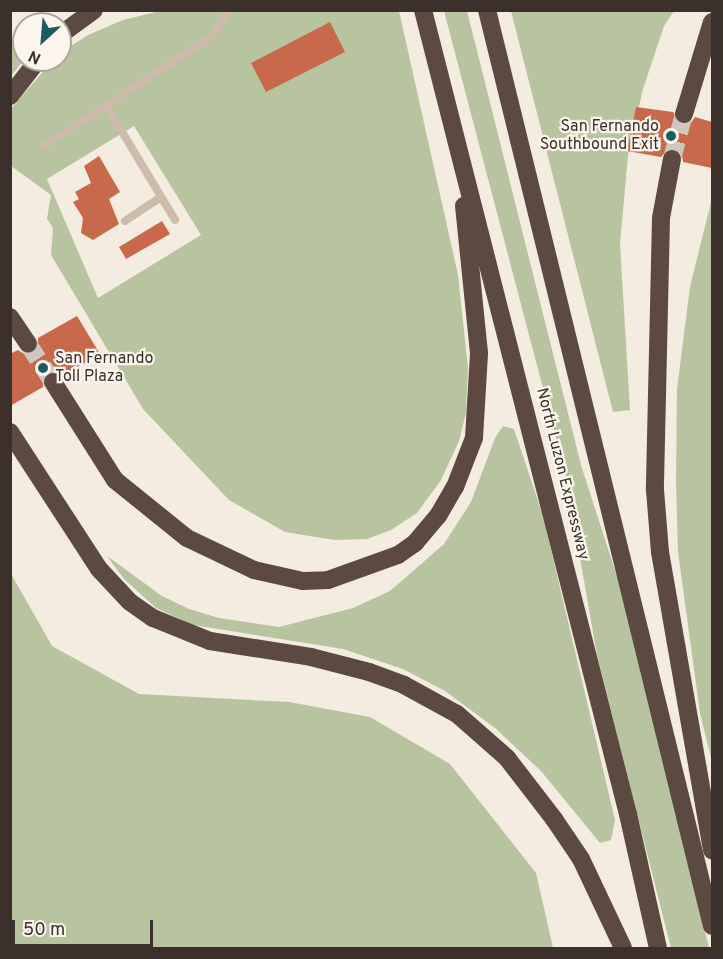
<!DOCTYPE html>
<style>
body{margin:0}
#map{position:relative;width:723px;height:959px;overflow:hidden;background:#f4ebe1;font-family:Overpass,sans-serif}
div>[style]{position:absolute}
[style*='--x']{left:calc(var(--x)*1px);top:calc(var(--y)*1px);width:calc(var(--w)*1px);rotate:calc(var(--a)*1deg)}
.green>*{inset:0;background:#b8c4a0}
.building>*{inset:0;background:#c8694b}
.motorway-tunnel>*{height:18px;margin-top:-9px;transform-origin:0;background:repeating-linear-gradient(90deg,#cfc6bd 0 18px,transparent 0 27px)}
.service>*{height:8px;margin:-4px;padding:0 4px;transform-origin:4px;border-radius:4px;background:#cdbbac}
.motorway>*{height:18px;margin:-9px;padding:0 9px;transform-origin:9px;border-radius:9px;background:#5c4a42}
.dots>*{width:16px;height:16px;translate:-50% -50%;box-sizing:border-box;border:3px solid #fbf5ee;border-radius:50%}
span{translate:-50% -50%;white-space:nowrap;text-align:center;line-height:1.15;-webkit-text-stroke:4.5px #fbf5ee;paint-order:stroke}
.poi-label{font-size:16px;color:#3b302b}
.right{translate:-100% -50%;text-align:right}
.left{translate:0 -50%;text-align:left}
.street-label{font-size:16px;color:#3b302b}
.frame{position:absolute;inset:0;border:12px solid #3b302b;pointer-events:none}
.north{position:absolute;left:12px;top:12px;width:60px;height:60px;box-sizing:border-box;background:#fbf5ee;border:2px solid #aea6a0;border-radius:50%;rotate:206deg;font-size:16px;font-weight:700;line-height:24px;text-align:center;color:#3b302b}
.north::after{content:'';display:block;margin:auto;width:21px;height:27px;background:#1f5a5e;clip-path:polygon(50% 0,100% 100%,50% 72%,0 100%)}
.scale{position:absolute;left:12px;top:920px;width:141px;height:27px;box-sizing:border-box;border:3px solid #3b302b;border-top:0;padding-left:8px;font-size:18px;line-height:21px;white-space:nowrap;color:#3b302b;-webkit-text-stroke:4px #fbf5ee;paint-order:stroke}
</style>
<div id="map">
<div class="green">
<div style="clip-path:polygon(evenodd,218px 10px,399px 11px,458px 275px,468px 368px,466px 413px,459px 441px,441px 480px,417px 513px,391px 530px,367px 539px,335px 540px,285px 532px,229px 500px,143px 409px,51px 255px,53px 228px,47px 219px,51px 195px,11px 166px,10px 110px,53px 60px,60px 60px,60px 53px,88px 35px,123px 20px,160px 11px,218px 10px,134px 126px,201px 235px,98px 298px,47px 179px,134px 126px)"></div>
<div style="clip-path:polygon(444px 11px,467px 11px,581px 465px,628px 611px,709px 948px,671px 948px,597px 655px,565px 472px)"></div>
<div style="clip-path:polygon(511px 11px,674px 11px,664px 26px,643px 89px,628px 155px,620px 244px,630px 410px,613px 412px)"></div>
<div style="clip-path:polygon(24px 37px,24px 60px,11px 76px,11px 39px)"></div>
<div style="clip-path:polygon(712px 198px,712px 762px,700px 713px,678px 552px,676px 481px,677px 389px,690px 287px)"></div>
<div style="clip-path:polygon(503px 426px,514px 429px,543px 516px,615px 820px,611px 840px,600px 843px,541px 771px,495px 728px,445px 691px,403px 669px,343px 649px,193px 625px,156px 608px,124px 579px,107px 556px,162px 596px,189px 609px,219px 618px,279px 627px,353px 608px,390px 591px,444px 544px,471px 502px,495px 438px)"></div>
<div style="clip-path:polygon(10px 572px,52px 646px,139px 694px,289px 702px,370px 717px,450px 764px,536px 873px,553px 948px,11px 948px)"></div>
</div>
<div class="building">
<div style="clip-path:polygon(330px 22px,345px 52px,266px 92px,251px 63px)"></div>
<div style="clip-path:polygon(636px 107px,673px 112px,681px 125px,691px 123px,695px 117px,712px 122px,712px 168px,683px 162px,682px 155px,675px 148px,668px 149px,661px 157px,627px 151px)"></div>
<div style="clip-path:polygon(99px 156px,120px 192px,109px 199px,119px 224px,93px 240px,81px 233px,83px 218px,73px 202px,79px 199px,75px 192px,91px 183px,84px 166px)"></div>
<div style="clip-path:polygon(162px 221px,170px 234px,126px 259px,119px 247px)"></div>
<div style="clip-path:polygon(77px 316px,100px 354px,62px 376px,48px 372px,43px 377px,43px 387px,10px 406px,10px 354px,18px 350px,24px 354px,34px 354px,38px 348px,38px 338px)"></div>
</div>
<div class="motorway-tunnel">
<div style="--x:672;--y:159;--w:47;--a:-75.1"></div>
<div style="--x:28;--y:344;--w:45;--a:56.7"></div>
</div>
<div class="service">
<div style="--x:106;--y:105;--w:134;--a:59"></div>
<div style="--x:44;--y:146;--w:201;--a:-33.2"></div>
<div style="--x:212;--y:36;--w:31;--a:-57"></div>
<div style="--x:125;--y:221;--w:43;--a:-33.7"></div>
</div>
<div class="motorway">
<div style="--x:423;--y:10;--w:830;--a:75.7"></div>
<div style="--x:628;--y:814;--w:137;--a:77.4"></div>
<div style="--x:487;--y:10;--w:943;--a:76.2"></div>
<div style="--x:60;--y:35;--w:42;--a:-36.3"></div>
<div style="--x:10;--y:96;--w:46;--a:-52.1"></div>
<div style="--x:684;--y:114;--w:96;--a:-73.1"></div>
<div style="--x:672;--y:159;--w:60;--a:100.6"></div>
<div style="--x:661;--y:218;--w:272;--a:91.3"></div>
<div style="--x:655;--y:490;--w:62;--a:85.4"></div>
<div style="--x:660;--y:552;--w:303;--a:80.1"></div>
<div style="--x:10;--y:317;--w:32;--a:56"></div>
<div style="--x:53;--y:382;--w:116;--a:57.7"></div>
<div style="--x:115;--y:480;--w:92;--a:38.9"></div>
<div style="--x:187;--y:538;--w:74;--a:25.5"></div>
<div style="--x:254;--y:570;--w:50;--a:12.7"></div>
<div style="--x:303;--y:581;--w:25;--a:-2"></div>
<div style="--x:328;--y:580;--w:74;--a:-19.7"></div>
<div style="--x:398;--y:555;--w:21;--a:-35"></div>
<div style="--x:415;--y:543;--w:35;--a:-50"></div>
<div style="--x:438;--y:516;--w:34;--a:-60"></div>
<div style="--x:455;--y:487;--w:53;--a:-68.8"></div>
<div style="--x:474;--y:438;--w:85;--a:-86.6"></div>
<div style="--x:479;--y:353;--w:148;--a:-95.8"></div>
<div style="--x:10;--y:432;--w:163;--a:57"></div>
<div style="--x:99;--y:569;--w:45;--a:46.8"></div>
<div style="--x:130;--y:602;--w:28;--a:35"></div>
<div style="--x:153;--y:618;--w:61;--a:22"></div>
<div style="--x:210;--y:641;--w:102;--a:9"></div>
<div style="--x:311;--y:657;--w:60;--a:14.5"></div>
<div style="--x:369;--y:672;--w:37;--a:20"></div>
<div style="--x:404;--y:685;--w:60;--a:28.7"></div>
<div style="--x:457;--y:714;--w:67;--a:41.3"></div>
<div style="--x:507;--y:758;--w:77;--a:52.4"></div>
<div style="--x:554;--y:819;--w:48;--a:56"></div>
<div style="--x:581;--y:859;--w:98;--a:64.7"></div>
</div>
<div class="dots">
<div style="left:671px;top:136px;background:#1f5a5e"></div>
<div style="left:43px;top:368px;background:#1f5a5e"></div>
</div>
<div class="poi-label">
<span class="right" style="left:659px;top:136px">San Fernando<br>Southbound Exit</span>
<span class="left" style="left:55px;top:368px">San Fernando<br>Toll Plaza</span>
</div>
<div class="street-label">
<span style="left:562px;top:474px;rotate:76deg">North Luzon Expressway</span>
</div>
<div class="frame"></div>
<div class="north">N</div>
<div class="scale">50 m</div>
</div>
